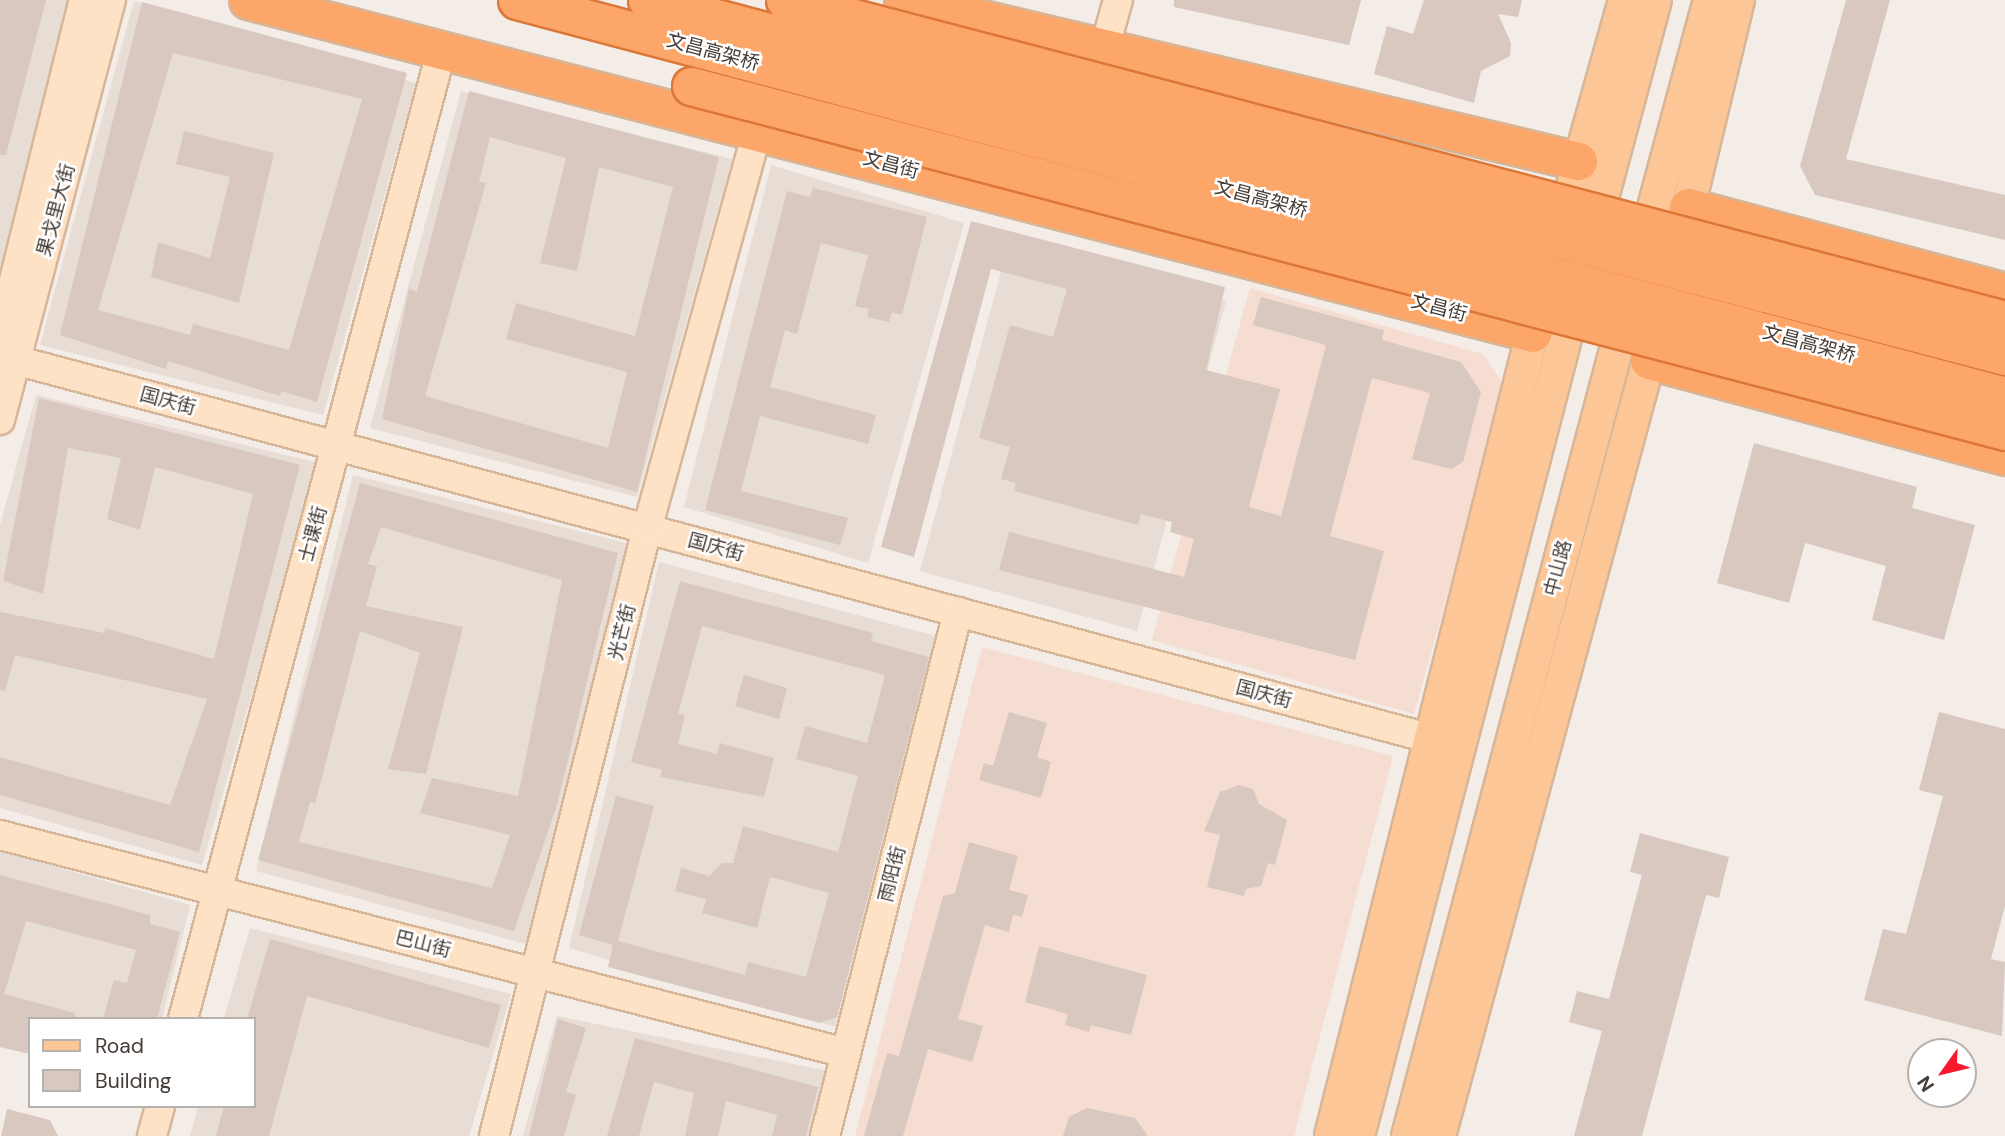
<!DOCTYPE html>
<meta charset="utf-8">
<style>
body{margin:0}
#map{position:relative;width:2005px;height:1136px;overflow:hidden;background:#f3ece7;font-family:"DM Sans","Noto Sans SC",sans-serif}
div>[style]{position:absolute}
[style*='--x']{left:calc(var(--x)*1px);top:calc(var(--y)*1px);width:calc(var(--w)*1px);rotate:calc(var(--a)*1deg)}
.residential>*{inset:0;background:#e7ddd5}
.commercial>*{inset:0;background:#f5ddd2}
.building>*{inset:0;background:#d8c8bf}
.roads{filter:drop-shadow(2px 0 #d6b699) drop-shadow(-2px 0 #d6b699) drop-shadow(0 2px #d6b699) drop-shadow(0 -2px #d6b699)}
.secondary>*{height:28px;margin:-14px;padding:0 14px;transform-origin:14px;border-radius:14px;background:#fee2c6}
.primary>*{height:32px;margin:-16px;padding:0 16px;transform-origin:16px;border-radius:16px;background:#fdc696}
.highway>*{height:37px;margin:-18.5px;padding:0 18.5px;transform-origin:18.5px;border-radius:18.5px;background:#fca669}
.bridges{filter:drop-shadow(2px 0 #dc7738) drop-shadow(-2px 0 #dc7738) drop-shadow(0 2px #dc7738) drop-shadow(0 -2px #dc7738)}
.highway-bridge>*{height:37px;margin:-18.5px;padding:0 18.5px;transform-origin:18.5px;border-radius:18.5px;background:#fca669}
span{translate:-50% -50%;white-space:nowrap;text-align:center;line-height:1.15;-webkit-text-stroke:5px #fff;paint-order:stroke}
.street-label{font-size:19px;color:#463c36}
.legend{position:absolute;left:28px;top:1017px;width:228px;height:91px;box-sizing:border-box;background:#fff;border:2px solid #b5b1af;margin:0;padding:9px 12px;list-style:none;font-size:21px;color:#463c36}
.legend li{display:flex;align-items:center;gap:14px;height:35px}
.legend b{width:35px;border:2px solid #b5b1af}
.north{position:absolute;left:1907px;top:1038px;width:70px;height:70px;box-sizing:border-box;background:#fff;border:2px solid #b5b1af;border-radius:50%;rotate:236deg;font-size:19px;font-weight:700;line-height:28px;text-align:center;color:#463c36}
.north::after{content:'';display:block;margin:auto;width:24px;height:32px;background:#f8192f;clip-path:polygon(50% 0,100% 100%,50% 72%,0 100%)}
</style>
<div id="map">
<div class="residential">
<div style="clip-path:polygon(0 0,68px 0,0 267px)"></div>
<div style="clip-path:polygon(134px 1px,416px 83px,323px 415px,40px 345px)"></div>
<div style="clip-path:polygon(461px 91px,732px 159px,637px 497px,370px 428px)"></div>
<div style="clip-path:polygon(771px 165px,964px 223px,868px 563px,684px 507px)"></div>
<div style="clip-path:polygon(1009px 242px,1226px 301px,1137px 631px,920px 571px)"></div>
<div style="clip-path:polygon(36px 395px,319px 463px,202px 865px,0 808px,0 525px)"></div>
<div style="clip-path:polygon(353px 475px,630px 544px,526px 944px,256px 871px)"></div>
<div style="clip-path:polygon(659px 562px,936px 636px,835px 1027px,569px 948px)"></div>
<div style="clip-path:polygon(0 851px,190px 905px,162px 1019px,30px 1019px,0 1039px)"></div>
<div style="clip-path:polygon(250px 928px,511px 994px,469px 1136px,190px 1136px,198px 1106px,254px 1106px,254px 1019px,224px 1019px)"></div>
<div style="clip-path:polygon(557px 1016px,828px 1071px,811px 1136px,523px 1136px)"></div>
</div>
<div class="commercial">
<div style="clip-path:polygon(1250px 288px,1483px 354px,1505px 387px,1414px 714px,1152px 640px)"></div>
<div style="clip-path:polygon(982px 647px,1393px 756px,1294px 1136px,855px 1136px)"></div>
</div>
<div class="building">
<div style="clip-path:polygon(0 0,46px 0,6px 155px,0 155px)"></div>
<div style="clip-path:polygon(1174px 0,1361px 0,1349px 45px,1174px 7px)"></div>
<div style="clip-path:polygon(1424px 0,1522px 0,1518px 17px,1498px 14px,1511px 43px,1510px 56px,1481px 71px,1474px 103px,1374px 74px,1387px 26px,1413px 34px)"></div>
<div style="clip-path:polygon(1846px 0,1890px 0,1846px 159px,2005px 195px,2005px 240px,1815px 195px,1800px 166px)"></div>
<div style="clip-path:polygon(evenodd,142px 2px,407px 73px,317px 402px,281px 391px,280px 396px,168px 361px,166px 369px,60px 335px,142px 2px,173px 53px,362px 99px,289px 350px,193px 324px,190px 335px,98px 310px,173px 53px)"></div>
<div style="clip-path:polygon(evenodd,469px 91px,719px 157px,637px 492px,382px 419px,409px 288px,417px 292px,469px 91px,490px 137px,566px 158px,540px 263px,577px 271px,599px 167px,673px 187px,635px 336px,516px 303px,506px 339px,627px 372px,608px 448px,425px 396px,486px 183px,479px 182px,490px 137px)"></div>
<div style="clip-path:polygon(184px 131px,274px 153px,239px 303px,151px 277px,158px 242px,210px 258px,230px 177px,176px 164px)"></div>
<div style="clip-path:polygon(813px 188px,927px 217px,902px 315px,892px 312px,889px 322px,867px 317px,869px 309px,855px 306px,868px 255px,821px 243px,797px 334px,785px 330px,770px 387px,876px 415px,868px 444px,760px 416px,741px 491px,848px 518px,840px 545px,705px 510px,787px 191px,810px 197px)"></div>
<div style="clip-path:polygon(971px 221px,1225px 287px,1206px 370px,1280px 389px,1249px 507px,1281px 516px,1326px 345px,1253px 325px,1261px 297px,1384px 330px,1382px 340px,1461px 362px,1481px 392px,1463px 462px,1451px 469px,1412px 459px,1430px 393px,1372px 378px,1330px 536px,1384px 551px,1355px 660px,999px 570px,1009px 532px,1184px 577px,1194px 539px,1170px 532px,1172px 522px,1141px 514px,1138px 525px,1014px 491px,1016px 483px,1001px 479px,1010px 447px,979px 438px,1010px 325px,1053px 337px,1067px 289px,991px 269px,914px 557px,881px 547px)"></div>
<div style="clip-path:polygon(39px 398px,300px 465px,199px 852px,0 795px,0 757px,170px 805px,207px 699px,15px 655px,5px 691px,0 690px,0 612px,104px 633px,105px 628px,214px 659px,253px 494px,155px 467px,140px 530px,107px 519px,121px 458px,68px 448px,43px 594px,3px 581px)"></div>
<div style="clip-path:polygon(1754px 443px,1917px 487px,1912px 508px,1975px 525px,1944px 640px,1872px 620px,1886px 566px,1805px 543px,1789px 603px,1717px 583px)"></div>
<div style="clip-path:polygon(evenodd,360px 483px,618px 553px,557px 805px,514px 931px,258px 860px,360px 483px,381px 527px,562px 580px,518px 796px,432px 778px,420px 813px,510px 835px,492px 888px,299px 842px,310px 802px,315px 804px,360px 631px,420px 653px,388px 769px,426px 774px,463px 627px,366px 606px,377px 566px,368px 564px,381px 527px)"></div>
<div style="clip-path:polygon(680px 581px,873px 633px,871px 641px,929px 657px,837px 1017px,820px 1023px,608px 967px,613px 945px,579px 935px,616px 796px,654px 806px,618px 941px,745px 975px,748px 962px,806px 977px,829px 893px,770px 877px,757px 928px,702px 913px,706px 899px,675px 891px,681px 868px,709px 876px,722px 863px,733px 863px,743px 826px,838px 852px,858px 776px,796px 759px,805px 726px,867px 743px,885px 675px,702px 626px,678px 714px,685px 715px,678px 744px,717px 754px,720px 743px,774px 758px,764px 797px,660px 777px,662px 770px,631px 762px)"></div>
<div style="clip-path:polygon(744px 675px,787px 688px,779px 719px,735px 706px)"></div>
<div style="clip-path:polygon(1009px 712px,1047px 723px,1037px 757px,1051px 762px,1041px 798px,979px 780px,984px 763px,993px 766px)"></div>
<div style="clip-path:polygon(1939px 712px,2005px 729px,2005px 906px,1991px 959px,2005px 962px,2002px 1036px,1864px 1000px,1883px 929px,1906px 934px,1943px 796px,1919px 790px)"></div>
<div style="clip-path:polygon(1239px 785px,1253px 789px,1259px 804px,1287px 820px,1275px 865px,1268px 863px,1261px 886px,1246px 889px,1244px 896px,1207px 887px,1220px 835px,1204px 831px,1220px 792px)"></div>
<div style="clip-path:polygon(1640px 833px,1729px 857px,1719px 898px,1706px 895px,1642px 1136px,1574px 1136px,1602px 1031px,1569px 1022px,1577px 991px,1609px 999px,1642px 875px,1630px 872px)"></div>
<div style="clip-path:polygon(969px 842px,1018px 856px,1009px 890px,1028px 895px,1022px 917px,1013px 915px,1009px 932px,985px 925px,958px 1019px,983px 1026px,972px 1062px,928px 1049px,903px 1136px,864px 1136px,887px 1053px,899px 1056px,943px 896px,955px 893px)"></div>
<div style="clip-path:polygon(0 875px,150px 915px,150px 924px,180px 932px,157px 1019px,103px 1019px,114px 980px,127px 983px,136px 950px,26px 921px,4px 994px,0 993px)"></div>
<div style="clip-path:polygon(270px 939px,501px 1005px,489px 1048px,307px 996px,269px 1136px,216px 1136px,224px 1106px,254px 1106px,254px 1019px,247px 1019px)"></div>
<div style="clip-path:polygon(1039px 946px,1147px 975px,1131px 1035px,1091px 1025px,1089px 1032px,1065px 1025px,1068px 1014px,1025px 1002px)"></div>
<div style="clip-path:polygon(0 993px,75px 1013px,75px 1019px,30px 1019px,30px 1054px,0 1047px)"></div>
<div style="clip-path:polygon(558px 1019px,586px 1028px,566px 1092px,576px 1095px,564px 1136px,529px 1136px)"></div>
<div style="clip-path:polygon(635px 1038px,818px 1087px,806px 1136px,772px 1136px,777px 1115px,726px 1101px,718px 1136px,685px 1136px,694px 1093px,654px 1082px,639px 1136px,607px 1136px)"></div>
<div style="clip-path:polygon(1087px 1108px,1135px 1118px,1148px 1136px,1063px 1136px,1069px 1117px)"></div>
<div style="clip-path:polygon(7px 1109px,50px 1120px,58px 1136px,1px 1136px)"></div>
</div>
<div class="roads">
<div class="secondary">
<div style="--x:1104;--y:50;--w:52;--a:-74.4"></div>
<div style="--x:0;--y:336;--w:346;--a:-76"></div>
<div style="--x:0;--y:356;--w:1482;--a:14.97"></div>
<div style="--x:0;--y:420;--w:434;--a:-75.2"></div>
<div style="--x:0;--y:835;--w:874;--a:14.45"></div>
<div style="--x:183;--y:1019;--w:1004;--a:-75.05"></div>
<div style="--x:152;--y:1136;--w:31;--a:-75"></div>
<div style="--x:494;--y:1136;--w:626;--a:-75.85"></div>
<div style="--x:647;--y:529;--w:414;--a:-74.5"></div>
<div style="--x:825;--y:1136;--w:541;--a:-75.76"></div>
</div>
<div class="primary">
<div style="--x:1561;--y:228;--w:237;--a:-74.3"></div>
<div style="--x:1683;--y:229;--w:236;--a:-76.5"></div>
<div style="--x:1592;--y:235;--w:243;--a:-75"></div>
<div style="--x:1643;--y:248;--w:257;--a:-74.9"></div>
<div style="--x:1331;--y:1136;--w:854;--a:-75.9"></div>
<div style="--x:1358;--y:1136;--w:872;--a:-75.45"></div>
<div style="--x:1408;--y:1136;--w:856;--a:-75.18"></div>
<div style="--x:1439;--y:1136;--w:828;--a:-74.87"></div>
</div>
<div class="highway">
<div style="--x:248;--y:0;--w:1327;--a:14.53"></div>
<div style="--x:903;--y:0;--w:694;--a:13.42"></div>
<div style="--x:1688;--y:207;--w:328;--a:15"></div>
<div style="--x:1649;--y:360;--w:369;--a:15.1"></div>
</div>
</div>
<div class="bridges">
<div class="highway-bridge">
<div style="--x:517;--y:0;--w:1540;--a:14.9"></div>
<div style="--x:647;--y:0;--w:1404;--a:14.69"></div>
<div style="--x:785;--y:0;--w:1261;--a:14.7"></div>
<div style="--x:691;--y:86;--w:1359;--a:14.71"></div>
</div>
</div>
<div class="street-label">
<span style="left:713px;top:52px;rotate:15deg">文昌高架桥</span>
<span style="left:891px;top:165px;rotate:15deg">文昌街</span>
<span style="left:1261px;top:199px;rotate:15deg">文昌高架桥</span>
<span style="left:56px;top:210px;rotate:-75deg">果戈里大街</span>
<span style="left:1439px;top:308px;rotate:15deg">文昌街</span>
<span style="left:1809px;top:344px;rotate:15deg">文昌高架桥</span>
<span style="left:168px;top:401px;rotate:15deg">国庆街</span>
<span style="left:313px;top:534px;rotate:-75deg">士课街</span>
<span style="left:716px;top:547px;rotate:15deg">国庆街</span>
<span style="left:1558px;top:568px;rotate:-75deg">中山路</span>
<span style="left:622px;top:632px;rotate:-76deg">光芒街</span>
<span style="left:1264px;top:694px;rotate:15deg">国庆街</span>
<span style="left:892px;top:874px;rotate:-76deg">雨阳街</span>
<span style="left:423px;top:944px;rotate:14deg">巴山街</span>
</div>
<ul class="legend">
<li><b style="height:9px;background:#fdc696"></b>Road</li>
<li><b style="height:19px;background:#d8c8bf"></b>Building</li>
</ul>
<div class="north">N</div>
</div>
